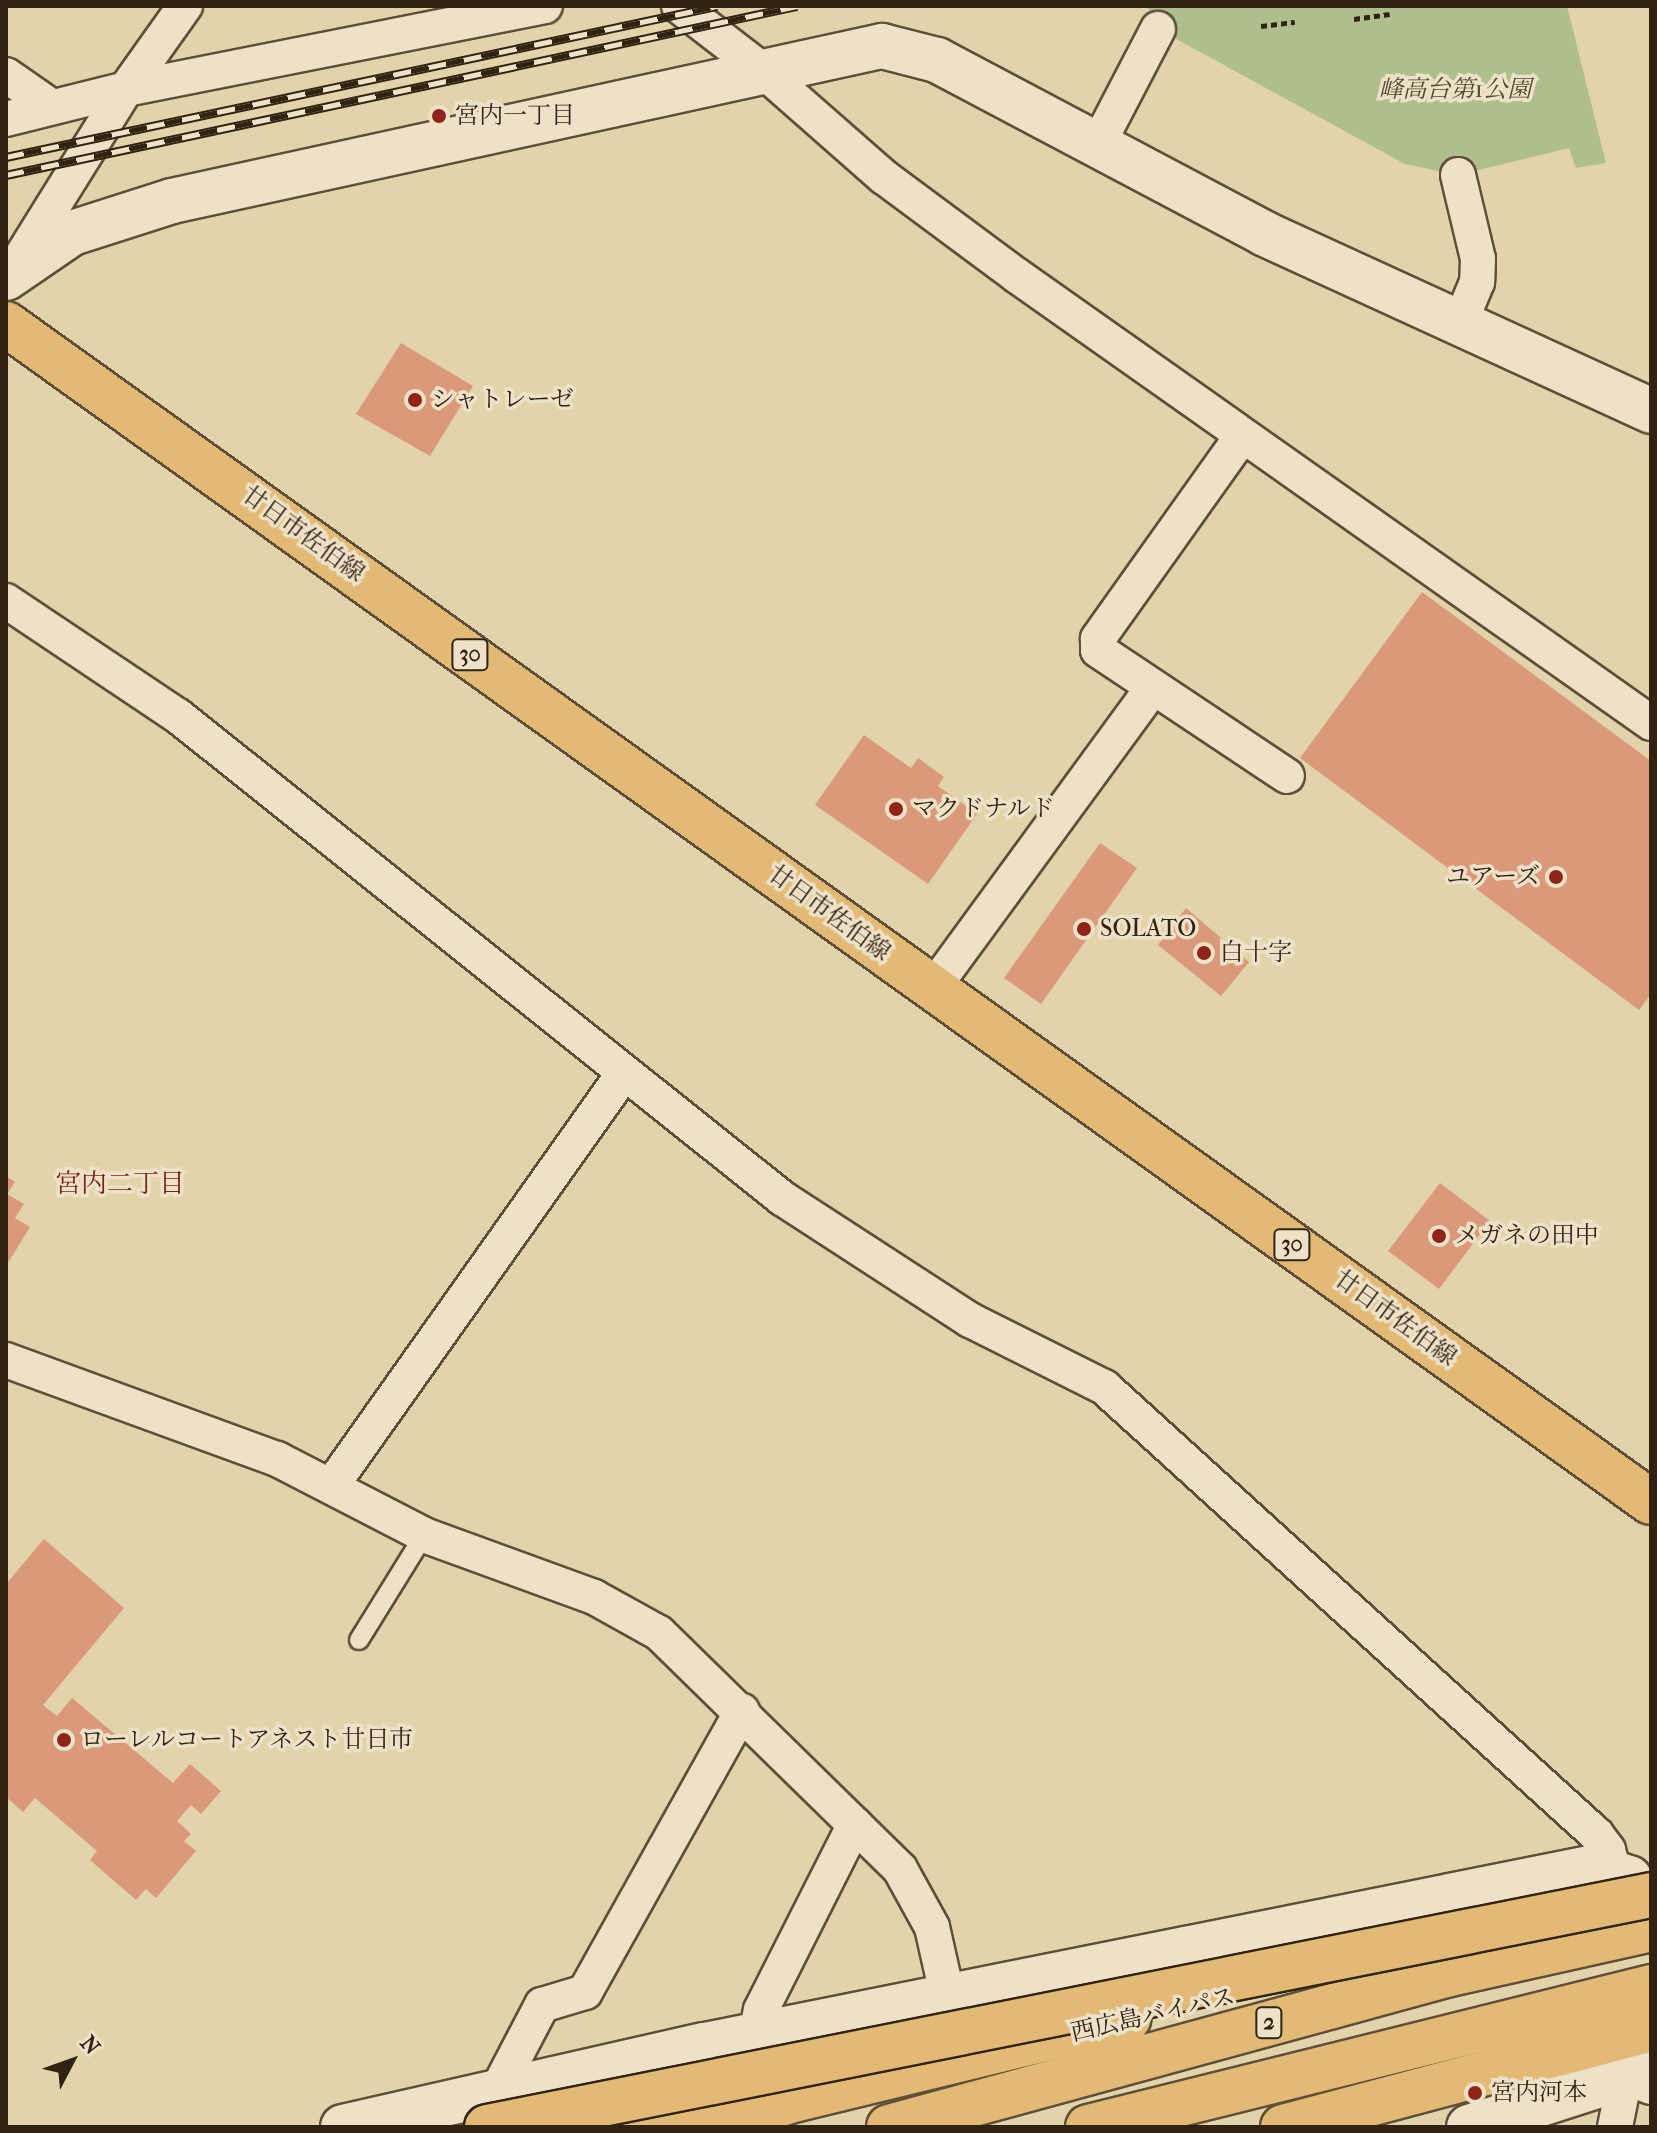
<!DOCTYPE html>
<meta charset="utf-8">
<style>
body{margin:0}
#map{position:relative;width:1657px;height:2133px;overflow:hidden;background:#e3d3ab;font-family:"IM FELL French Canon","Noto Serif JP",serif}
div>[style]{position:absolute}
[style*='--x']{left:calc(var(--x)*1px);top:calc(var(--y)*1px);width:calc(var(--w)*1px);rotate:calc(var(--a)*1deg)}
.green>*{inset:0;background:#aebe8d}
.building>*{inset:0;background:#da997b}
.path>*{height:5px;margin-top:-2.5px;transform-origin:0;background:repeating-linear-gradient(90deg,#312311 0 6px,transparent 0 10px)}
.roads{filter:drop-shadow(2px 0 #5e4f38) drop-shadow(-2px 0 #5e4f38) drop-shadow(0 2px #5e4f38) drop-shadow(0 -2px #5e4f38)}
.lane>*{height:18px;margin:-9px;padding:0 9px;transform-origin:9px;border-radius:9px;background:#ede2c8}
.street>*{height:34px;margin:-17px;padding:0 17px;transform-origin:17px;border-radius:17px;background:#ede2c8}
.secondary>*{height:44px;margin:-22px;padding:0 22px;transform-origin:22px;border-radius:22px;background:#ede2c8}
.primary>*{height:44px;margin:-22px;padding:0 22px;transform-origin:22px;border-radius:22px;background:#e2ba76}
.highway>*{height:44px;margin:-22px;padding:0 22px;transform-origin:22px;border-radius:22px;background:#e2ba76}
.rail>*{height:9px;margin-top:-4.5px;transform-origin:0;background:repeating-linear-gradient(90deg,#ede2c8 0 18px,#312311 0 36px);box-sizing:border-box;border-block:2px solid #312311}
.bridges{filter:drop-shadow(2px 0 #312311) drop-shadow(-2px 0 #312311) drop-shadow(0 2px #312311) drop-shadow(0 -2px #312311)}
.highway-bridge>*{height:44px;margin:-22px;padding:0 22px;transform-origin:22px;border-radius:22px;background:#e2ba76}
.dots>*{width:22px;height:22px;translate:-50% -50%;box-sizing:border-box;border:4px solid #ede2c8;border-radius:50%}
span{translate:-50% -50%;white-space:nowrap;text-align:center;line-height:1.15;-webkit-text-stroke:7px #ede2c8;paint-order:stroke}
.shield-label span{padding:2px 6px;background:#ede2c8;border:2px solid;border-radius:6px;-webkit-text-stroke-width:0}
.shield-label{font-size:22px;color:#312311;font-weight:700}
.park-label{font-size:24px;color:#504a30;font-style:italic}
.poi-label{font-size:24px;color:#312311}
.left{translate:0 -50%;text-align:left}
.right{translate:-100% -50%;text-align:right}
.street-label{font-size:24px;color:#312311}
.neighbourhood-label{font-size:26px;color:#7a1f14}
.frame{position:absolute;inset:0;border:8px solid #312311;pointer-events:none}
.north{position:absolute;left:32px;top:2021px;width:80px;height:80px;-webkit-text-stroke:6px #ede2c8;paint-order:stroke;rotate:49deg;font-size:22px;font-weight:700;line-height:32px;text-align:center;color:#312311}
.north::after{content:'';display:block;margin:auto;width:28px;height:36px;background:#312311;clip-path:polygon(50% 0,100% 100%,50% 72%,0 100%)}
</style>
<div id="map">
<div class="green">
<div style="clip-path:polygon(1147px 6px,1567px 6px,1606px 163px,1576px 168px,1569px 148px,1458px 175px,1405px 164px,1158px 29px)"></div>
</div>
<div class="building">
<div style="clip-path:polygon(401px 343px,473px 386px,430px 456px,356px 414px)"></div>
<div style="clip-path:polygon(1422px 592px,1651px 761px,1651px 994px,1639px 1010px,1300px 758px)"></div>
<div style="clip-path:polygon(864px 735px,911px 768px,918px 758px,944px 777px,938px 786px,977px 814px,928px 884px,815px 805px)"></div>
<div style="clip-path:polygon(1100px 843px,1137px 868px,1041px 1004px,1004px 978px)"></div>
<div style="clip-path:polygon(1186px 908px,1249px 962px,1221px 996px,1158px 945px)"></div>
<div style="clip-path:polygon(6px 1176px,15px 1182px,7px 1194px,24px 1204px,15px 1218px,30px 1227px,6px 1266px)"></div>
<div style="clip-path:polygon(1440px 1183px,1490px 1221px,1439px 1289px,1388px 1251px)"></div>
<div style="clip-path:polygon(44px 1539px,124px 1608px,43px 1705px,57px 1716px,72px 1698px,173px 1783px,190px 1764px,221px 1791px,201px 1814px,191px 1805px,177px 1821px,191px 1834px,184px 1841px,196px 1851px,156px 1898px,146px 1889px,136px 1900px,90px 1860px,97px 1851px,35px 1798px,23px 1812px,6px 1797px,6px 1584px)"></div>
</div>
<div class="path">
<div style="--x:1354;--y:19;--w:36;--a:-8"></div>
<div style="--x:1261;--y:26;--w:34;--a:-7"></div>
</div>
<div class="roads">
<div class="lane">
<div style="--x:359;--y:1640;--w:123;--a:-58.2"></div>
</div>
<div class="street">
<div style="--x:679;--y:6;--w:105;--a:37.6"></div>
<div style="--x:762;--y:70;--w:162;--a:41.3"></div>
<div style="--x:884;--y:177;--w:164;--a:36.6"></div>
<div style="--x:1016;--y:275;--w:777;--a:35.2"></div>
<div style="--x:6;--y:75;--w:56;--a:34.8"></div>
<div style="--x:6;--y:119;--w:124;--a:-14"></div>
<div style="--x:126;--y:89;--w:427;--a:-11.2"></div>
<div style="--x:1097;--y:146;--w:132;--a:-62.5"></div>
<div style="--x:1458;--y:175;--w:86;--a:76.6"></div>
<div style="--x:1478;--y:259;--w:23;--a:92"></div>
<div style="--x:1477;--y:282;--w:44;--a:112.5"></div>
<div style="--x:15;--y:267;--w:210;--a:-58.1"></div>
<div style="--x:126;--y:89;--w:102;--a:-54.6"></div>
<div style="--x:1242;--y:436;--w:249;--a:125.4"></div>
<div style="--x:1098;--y:639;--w:11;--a:90"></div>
<div style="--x:1098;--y:650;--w:227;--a:33.7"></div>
<div style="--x:6;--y:601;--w:207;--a:33.8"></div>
<div style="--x:178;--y:716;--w:773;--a:38.59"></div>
<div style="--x:782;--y:1198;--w:224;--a:33"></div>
<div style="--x:970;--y:1320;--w:150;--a:26.6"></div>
<div style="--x:1104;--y:1387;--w:665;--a:42.26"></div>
<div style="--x:1596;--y:1834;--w:20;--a:53"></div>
<div style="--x:1608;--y:1850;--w:24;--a:75"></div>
<div style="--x:933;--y:988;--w:371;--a:-53.8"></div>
<div style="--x:6;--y:1360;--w:289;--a:20.1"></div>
<div style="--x:277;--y:1459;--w:165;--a:27.3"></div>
<div style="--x:424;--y:1535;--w:181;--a:20"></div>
<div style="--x:594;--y:1597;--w:74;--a:29"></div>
<div style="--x:659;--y:1633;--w:337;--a:44.4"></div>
<div style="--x:900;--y:1869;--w:66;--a:61.1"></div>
<div style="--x:932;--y:1927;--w:73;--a:77.3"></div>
<div style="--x:332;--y:1485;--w:505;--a:-54.67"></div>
<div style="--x:756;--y:2035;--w:25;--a:-79"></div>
<div style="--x:761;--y:2010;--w:208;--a:-63.2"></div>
<div style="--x:498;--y:2089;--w:95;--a:-62.4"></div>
<div style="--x:542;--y:2005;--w:45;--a:-16.8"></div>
<div style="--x:585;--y:1992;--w:322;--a:-60.8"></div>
<div style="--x:1615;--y:2127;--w:51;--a:-78.7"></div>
<div style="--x:1625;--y:2077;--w:28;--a:21"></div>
</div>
<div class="secondary">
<div style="--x:6;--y:278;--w:80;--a:-34.3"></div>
<div style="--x:72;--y:233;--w:105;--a:-17.7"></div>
<div style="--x:172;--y:201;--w:727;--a:-12.32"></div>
<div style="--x:882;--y:46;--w:57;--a:14.3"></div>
<div style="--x:937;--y:60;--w:371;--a:27.9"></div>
<div style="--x:1265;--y:234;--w:425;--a:24.6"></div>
<div style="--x:343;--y:2127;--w:371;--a:-12.8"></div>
<div style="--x:705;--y:2045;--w:908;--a:-11.31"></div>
<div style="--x:1595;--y:1867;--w:36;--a:18"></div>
<div style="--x:1629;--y:1878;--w:36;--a:53"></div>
<div style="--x:1469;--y:2127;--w:164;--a:-17.8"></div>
<div style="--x:1625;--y:2077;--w:39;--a:-48"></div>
</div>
<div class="primary">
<div style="--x:6;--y:324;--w:2023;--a:35.61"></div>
</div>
<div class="highway">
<div style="--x:631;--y:2127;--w:106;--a:-9.8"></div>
<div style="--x:706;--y:2127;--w:95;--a:-17.1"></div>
<div style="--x:797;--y:2099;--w:341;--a:-13.6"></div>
<div style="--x:889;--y:2127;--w:581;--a:-15.26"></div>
<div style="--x:1450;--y:1974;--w:206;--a:-12.6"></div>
<div style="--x:1088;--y:2127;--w:580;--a:-13.96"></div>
<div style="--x:1283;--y:2127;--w:381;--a:-14.9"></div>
</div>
</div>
<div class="rail">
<div style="--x:6;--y:157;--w:727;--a:-11.99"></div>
<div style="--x:6;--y:175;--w:809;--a:-12.06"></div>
</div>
<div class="bridges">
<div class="highway-bridge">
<div style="--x:487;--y:2127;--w:1187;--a:-11.27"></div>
</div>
</div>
<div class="dots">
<div style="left:439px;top:116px;background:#8f2418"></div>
<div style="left:415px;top:400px;background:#8f2418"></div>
<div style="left:896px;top:809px;background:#8f2418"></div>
<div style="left:1556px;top:877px;background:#8f2418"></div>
<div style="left:1084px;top:929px;background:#8f2418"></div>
<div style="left:1204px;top:953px;background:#8f2418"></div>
<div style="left:1439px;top:1236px;background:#8f2418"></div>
<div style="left:64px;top:1740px;background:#8f2418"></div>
<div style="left:1475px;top:2093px;background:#8f2418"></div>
</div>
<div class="shield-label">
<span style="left:470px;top:655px">30</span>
<span style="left:1292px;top:1245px">30</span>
<span style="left:1269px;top:2023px">2</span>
</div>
<div class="park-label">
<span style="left:1455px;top:90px">峰高台第1公園</span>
</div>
<div class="poi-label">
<span class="left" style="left:455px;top:116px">宮内一丁目</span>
<span class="left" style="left:431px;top:400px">シャトレーゼ</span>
<span class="left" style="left:912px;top:809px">マクドナルド</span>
<span class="right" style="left:1540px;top:877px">ユアーズ</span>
<span class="left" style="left:1100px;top:929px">SOLATO</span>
<span class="left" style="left:1220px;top:953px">白十字</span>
<span class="left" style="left:1455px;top:1236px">メガネの田中</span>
<span class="left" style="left:80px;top:1740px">ローレルコートアネスト廿日市</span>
<span class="left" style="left:1491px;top:2093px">宮内河本</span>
</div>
<div class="street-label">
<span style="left:303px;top:534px;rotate:36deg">廿日市佐伯線</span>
<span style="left:829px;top:913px;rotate:36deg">廿日市佐伯線</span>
<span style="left:1395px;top:1318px;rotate:36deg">廿日市佐伯線</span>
<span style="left:1153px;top:2015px;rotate:-13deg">西広島バイパス</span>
</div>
<div class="neighbourhood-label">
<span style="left:120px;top:1184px">宮内二丁目</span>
</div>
<div class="frame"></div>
<div class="north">N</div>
</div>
